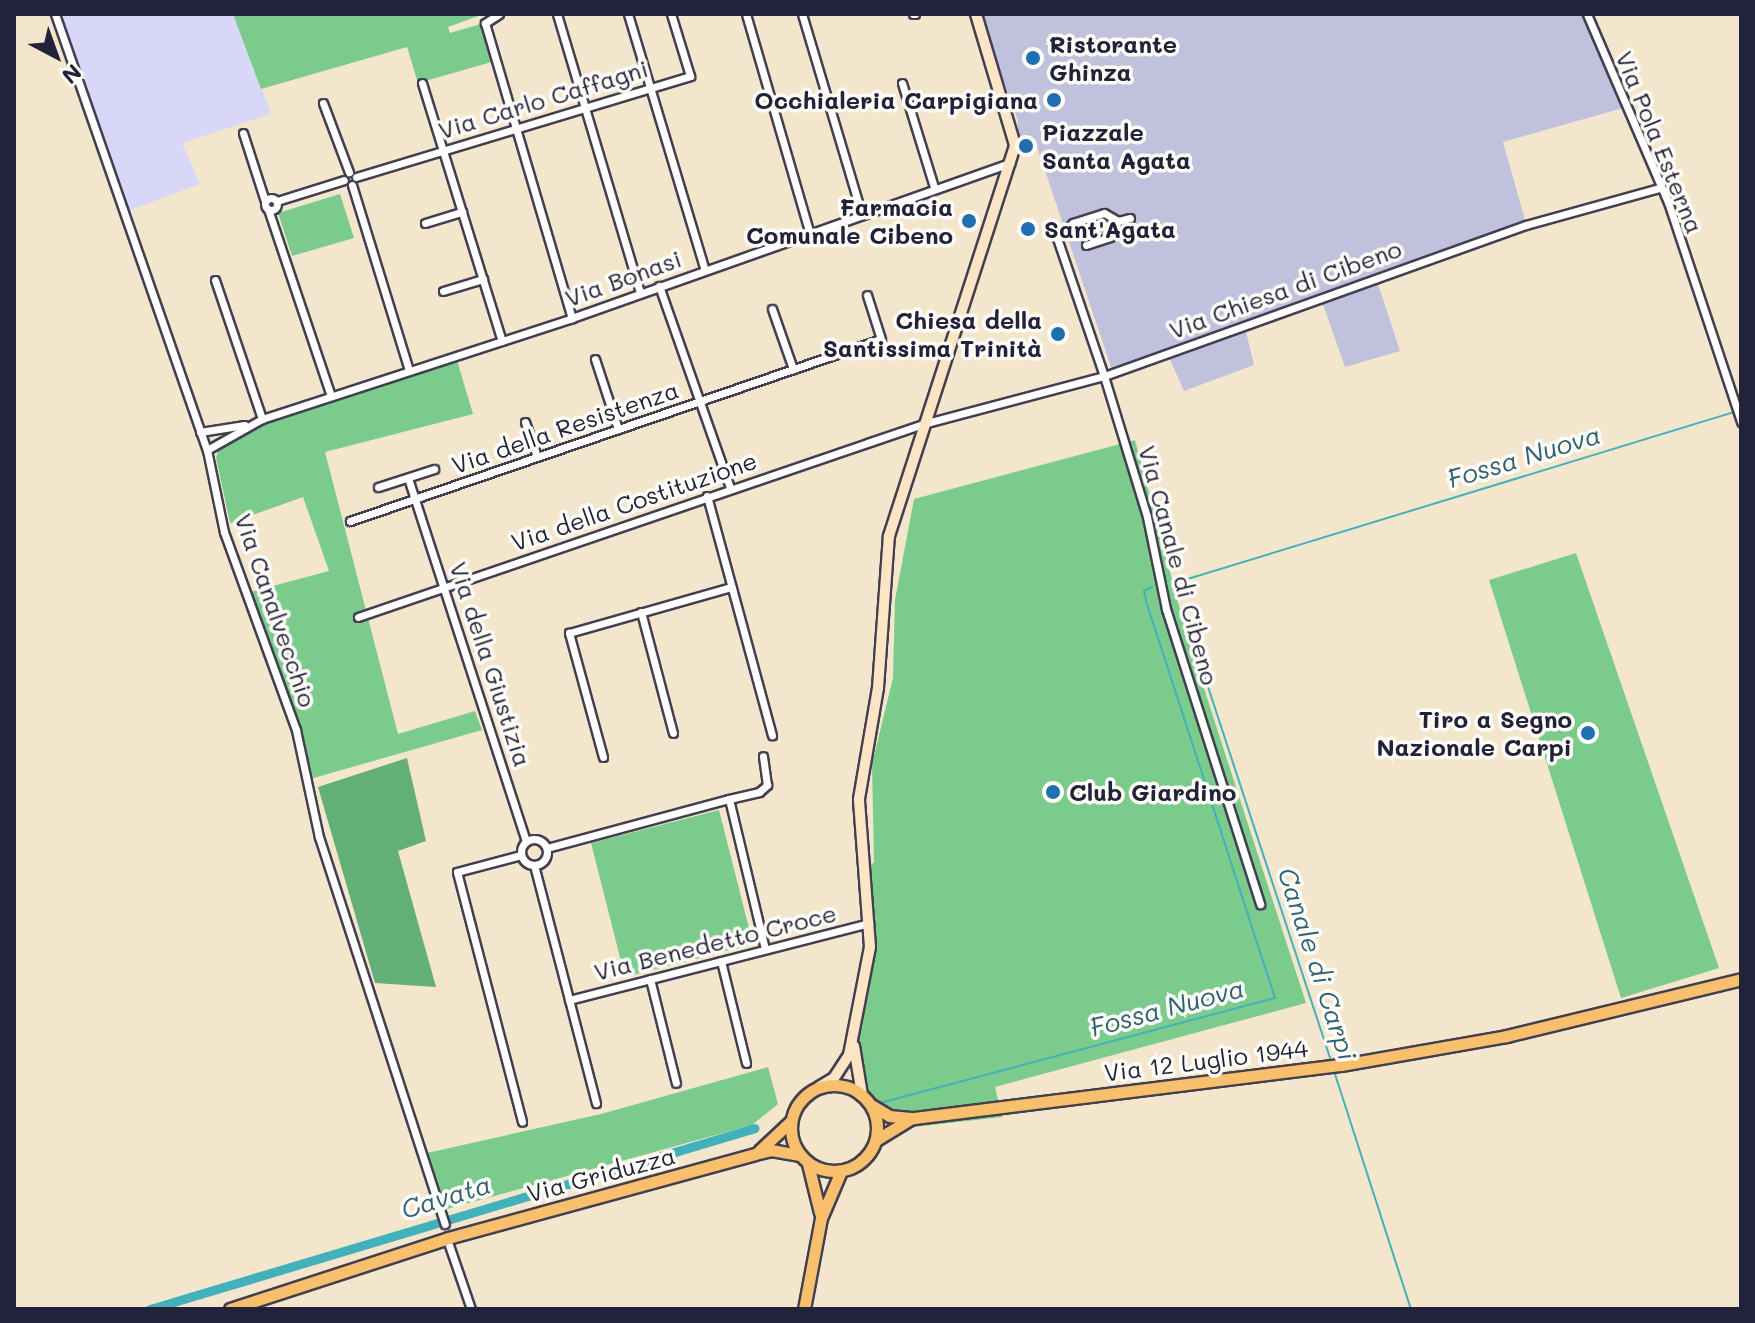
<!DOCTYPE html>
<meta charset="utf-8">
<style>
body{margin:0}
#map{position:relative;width:1755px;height:1323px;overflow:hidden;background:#f4e6cd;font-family:Mali,sans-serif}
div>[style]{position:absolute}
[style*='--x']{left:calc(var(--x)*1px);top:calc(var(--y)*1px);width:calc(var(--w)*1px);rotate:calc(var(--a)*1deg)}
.built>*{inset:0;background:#d9d7f8}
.industrial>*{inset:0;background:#c0c2dd}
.green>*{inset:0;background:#7acb8c}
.forest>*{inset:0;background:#63af78}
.stream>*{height:2px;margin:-1px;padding:0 1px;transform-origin:1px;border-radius:1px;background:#41b1bb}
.canal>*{height:9px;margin:-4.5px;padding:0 4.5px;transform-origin:4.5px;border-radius:4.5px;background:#41b1bb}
.roads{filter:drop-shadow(2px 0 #423f51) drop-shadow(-2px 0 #423f51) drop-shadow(0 2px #423f51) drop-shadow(0 -2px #423f51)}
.minor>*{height:7px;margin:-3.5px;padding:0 3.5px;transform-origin:3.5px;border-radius:3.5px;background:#fff}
.minor>.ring{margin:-3.5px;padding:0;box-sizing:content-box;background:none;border:7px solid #fff;border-radius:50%}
.secondary>*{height:10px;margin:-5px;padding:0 5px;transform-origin:5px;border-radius:5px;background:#fce5c4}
.primary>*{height:11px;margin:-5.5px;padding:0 5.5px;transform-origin:5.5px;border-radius:5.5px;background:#f8bf6c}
.primary>.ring{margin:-5.5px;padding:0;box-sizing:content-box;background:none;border:11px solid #f8bf6c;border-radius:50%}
.dots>*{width:22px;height:22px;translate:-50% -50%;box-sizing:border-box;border:4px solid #fdfcf7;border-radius:50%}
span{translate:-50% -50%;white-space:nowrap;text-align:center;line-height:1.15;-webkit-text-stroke:7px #fdfcf7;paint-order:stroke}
.poi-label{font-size:24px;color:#22223b;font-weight:700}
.left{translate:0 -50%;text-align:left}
.right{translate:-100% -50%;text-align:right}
.street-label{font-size:24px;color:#22223b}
.water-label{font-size:26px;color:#306275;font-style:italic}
.frame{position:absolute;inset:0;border:16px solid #22223b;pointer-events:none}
.north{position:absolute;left:16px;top:16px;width:80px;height:80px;-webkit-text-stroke:6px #fdfcf7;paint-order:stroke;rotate:139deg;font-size:22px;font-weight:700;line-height:32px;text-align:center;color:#22223b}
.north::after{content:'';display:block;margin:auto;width:28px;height:36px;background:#22223b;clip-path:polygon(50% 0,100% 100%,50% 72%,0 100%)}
</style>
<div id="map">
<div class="built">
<div style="clip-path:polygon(66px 14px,235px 14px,271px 114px,182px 143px,200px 184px,125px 212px,59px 18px)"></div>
</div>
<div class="industrial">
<div style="clip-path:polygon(980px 14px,1589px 14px,1623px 108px,1503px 142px,1526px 223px,1376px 278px,1400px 351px,1345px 367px,1321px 299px,1245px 328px,1254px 365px,1184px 391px,1168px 355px,1114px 376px,1037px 147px,1017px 154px,1018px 121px)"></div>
</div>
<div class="green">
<div style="clip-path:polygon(233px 14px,484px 14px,448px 27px,450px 33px,484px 23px,495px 61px,418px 83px,407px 47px,261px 89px)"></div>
<div style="clip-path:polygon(340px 194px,354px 238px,292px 256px,278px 213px)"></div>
<div style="clip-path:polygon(456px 357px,473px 414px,325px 452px,398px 734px,475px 711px,482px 730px,310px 779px,247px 593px,329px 571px,303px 497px,230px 523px,216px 458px,220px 446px,263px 420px)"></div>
<div style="clip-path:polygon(1135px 440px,1187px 636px,1306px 1003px,995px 1087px,1002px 1117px,905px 1128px,866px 1091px,860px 1074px,842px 1064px,869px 939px,860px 867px,874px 863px,872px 764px,893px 678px,895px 600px,914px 499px)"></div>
<div style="clip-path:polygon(1576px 553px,1719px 968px,1621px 998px,1489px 580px)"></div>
<div style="clip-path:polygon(719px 810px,753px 944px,625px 977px,591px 843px)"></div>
<div style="clip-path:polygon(768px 1067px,778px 1104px,752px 1125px,447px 1209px,427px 1153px,601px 1114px)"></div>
</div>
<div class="forest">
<div style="clip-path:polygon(407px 758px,426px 841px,398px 851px,436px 987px,375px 983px,318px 787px)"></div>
</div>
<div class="stream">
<div style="--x:1181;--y:581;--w:578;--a:-16.99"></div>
<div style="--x:1189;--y:629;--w:455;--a:71.8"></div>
<div style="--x:1334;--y:1071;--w:250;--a:72.1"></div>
<div style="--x:880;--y:1103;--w:409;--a:-14.9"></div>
<div style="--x:1275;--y:998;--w:418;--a:-108"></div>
<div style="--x:1146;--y:600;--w:9;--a:-103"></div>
<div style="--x:1144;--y:591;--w:9;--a:-27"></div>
</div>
<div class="canal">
<div style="--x:150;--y:1309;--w:631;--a:-16.66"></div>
</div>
<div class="roads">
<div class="minor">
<div style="--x:55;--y:14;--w:462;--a:70.8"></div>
<div style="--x:207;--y:450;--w:84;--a:78.3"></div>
<div style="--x:224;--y:532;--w:211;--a:70"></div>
<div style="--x:296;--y:730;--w:109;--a:77.9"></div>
<div style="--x:319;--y:837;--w:407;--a:72"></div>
<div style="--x:499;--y:14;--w:17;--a:147"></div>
<div style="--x:485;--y:23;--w:308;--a:73.6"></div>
<div style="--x:557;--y:14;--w:290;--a:73.4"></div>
<div style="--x:628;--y:14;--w:267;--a:73.3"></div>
<div style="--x:746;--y:14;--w:229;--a:73.8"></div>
<div style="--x:802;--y:14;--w:210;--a:73.4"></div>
<div style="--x:913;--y:14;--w:2;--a:0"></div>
<div style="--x:1587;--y:14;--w:205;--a:66.7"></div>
<div style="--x:1668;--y:202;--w:232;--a:71.6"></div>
<div style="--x:422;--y:83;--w:270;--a:72.8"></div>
<div style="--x:902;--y:83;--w:109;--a:72.9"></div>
<div style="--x:323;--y:103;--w:74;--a:69.4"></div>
<div style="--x:243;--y:133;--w:71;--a:72.1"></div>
<div style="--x:356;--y:177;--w:349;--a:-16.8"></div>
<div style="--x:690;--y:76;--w:65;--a:-107"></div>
<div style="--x:352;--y:185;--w:194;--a:72.9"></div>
<div class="ring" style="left:265px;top:198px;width:5px;height:5px"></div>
<div style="--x:277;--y:201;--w:70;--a:-17.4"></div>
<div style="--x:268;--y:209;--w:197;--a:71.4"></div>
<div style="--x:1130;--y:218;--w:12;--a:166"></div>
<div style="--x:1118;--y:221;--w:16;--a:-150"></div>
<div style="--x:1104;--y:213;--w:33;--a:162"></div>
<div style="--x:1073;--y:223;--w:22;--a:137"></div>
<div style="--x:1057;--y:238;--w:146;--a:71.2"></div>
<div style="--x:1104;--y:376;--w:147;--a:73"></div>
<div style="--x:1147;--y:517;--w:94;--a:78.3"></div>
<div style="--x:1166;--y:609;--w:310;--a:72.3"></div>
<div style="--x:425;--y:223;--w:39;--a:-17"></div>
<div style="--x:1086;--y:245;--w:25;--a:-18"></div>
<div style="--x:1110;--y:237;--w:18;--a:-63"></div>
<div style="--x:215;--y:280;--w:147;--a:71.3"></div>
<div style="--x:659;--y:286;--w:214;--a:70.6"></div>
<div style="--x:443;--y:291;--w:42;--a:-16.7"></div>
<div style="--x:772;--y:309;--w:64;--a:70.7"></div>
<div style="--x:595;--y:359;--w:74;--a:71.8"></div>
<div style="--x:525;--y:422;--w:37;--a:71"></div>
<div style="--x:200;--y:432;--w:45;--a:-9"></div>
<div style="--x:207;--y:450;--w:63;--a:-29.4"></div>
<div style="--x:262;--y:419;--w:326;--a:-18"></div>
<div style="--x:572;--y:318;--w:465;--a:-19.5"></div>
<div style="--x:408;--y:478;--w:382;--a:72"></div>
<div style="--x:378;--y:487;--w:59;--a:-17.8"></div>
<div style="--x:707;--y:496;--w:248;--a:74.8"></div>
<div style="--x:350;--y:521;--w:561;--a:-18.92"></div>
<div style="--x:881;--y:339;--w:46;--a:-107.7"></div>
<div style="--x:641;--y:612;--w:125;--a:75.2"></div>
<div style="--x:358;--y:617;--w:597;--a:-18.86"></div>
<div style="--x:923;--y:424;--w:187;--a:-14.9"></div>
<div style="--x:1104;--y:376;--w:448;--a:-19.7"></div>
<div style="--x:1526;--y:225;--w:138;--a:-15.5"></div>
<div style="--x:603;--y:757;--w:129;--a:-105.3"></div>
<div style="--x:569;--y:633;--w:169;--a:-15.8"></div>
<div style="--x:729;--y:799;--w:31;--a:-13"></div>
<div style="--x:759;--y:792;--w:11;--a:-41"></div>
<div style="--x:767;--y:785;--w:29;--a:-98"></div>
<div class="ring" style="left:521px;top:839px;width:19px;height:19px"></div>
<div style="--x:547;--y:848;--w:188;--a:-15.1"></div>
<div style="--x:729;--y:799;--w:154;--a:76.5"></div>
<div style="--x:521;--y:855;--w:66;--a:165.1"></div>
<div style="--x:457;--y:872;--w:258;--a:75.4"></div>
<div style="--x:534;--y:865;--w:246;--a:75.4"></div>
<div style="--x:721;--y:961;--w:105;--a:76.2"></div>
<div style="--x:650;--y:979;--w:107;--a:76"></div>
<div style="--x:569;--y:1000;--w:310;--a:-14.4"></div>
<div style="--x:449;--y:1245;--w:68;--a:71"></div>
</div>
<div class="secondary">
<div style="--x:854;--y:1046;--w:50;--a:80.7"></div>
<div style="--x:819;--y:1087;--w:17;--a:-31"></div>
<div style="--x:834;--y:1078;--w:27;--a:-57"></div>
<div style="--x:849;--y:1055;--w:110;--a:-79"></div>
<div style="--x:870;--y:947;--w:148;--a:-94.3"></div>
<div style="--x:859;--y:799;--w:113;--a:-80.3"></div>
<div style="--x:878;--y:688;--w:152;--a:-85.9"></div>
<div style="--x:889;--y:536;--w:411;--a:-72.1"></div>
<div style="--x:1015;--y:145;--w:137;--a:-106.6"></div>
</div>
<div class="primary">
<div class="ring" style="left:791px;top:1085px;width:75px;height:75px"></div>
<div style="--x:871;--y:1105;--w:21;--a:31"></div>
<div style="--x:889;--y:1116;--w:25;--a:5"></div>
<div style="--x:914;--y:1118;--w:431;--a:-7.1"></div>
<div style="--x:1342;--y:1065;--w:167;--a:-10"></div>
<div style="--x:1506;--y:1036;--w:242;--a:-13.6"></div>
<div style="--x:876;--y:1140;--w:42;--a:-31.4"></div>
<div style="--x:759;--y:1151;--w:42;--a:-43.1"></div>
<div style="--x:808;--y:1164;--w:50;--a:76.2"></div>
<div style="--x:230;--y:1309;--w:229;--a:-18"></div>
<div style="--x:448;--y:1238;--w:318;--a:-15.3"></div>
<div style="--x:755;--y:1154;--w:16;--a:-14"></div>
<div style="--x:771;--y:1150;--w:28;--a:10"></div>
<div style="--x:804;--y:1309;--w:93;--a:-79.4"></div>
<div style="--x:821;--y:1218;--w:51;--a:-66.9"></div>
</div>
</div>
<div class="dots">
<div style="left:1033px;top:58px;background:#1f6fb2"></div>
<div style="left:1054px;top:100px;background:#1f6fb2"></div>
<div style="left:1026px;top:146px;background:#1f6fb2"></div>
<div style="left:969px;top:221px;background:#1f6fb2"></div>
<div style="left:1028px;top:229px;background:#1f6fb2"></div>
<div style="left:1058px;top:334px;background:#1f6fb2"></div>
<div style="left:1588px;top:733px;background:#1f6fb2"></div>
<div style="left:1053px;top:792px;background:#1f6fb2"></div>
</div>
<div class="poi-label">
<span class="left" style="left:1049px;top:58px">Ristorante<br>Ghinza</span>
<span class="right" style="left:1038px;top:100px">Occhialeria Carpigiana</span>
<span class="left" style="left:1042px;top:146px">Piazzale<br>Santa Agata</span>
<span class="right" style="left:953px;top:221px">Farmacia<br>Comunale Cibeno</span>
<span class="left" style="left:1044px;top:229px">Sant'Agata</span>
<span class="right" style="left:1042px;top:334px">Chiesa della<br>Santissima Trinità</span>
<span class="right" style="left:1572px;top:733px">Tiro a Segno<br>Nazionale Carpi</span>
<span class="left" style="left:1069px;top:792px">Club Giardino</span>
</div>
<div class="street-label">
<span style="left:543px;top:99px;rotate:-17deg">Via Carlo Caffagni</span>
<span style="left:1660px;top:142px;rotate:68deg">Via Pola Esterna</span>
<span style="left:623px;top:278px;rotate:-20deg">Via Bonasi</span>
<span style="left:1285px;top:289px;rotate:-20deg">Via Chiesa di Cibeno</span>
<span style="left:565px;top:427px;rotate:-19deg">Via della Resistenza</span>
<span style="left:634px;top:501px;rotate:-19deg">Via della Costituzione</span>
<span style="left:1179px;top:565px;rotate:75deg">Via Canale di Cibeno</span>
<span style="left:276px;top:610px;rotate:71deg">Via Canalvecchio</span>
<span style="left:491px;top:664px;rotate:72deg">Via della Giustizia</span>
<span style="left:715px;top:942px;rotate:-14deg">Via Benedetto Croce</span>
<span style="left:1206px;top:1060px;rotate:-7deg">Via 12 Luglio 1944</span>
<span style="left:601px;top:1174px;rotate:-15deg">Via Griduzza</span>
</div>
<div class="water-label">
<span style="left:1524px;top:457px;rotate:-17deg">Fossa Nuova</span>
<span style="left:1317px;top:964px;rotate:72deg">Canale di Carpi</span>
<span style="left:1167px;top:1008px;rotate:-15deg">Fossa Nuova</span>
<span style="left:446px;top:1197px;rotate:-17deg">Cavata</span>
</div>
<div class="frame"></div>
<div class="north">N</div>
</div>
